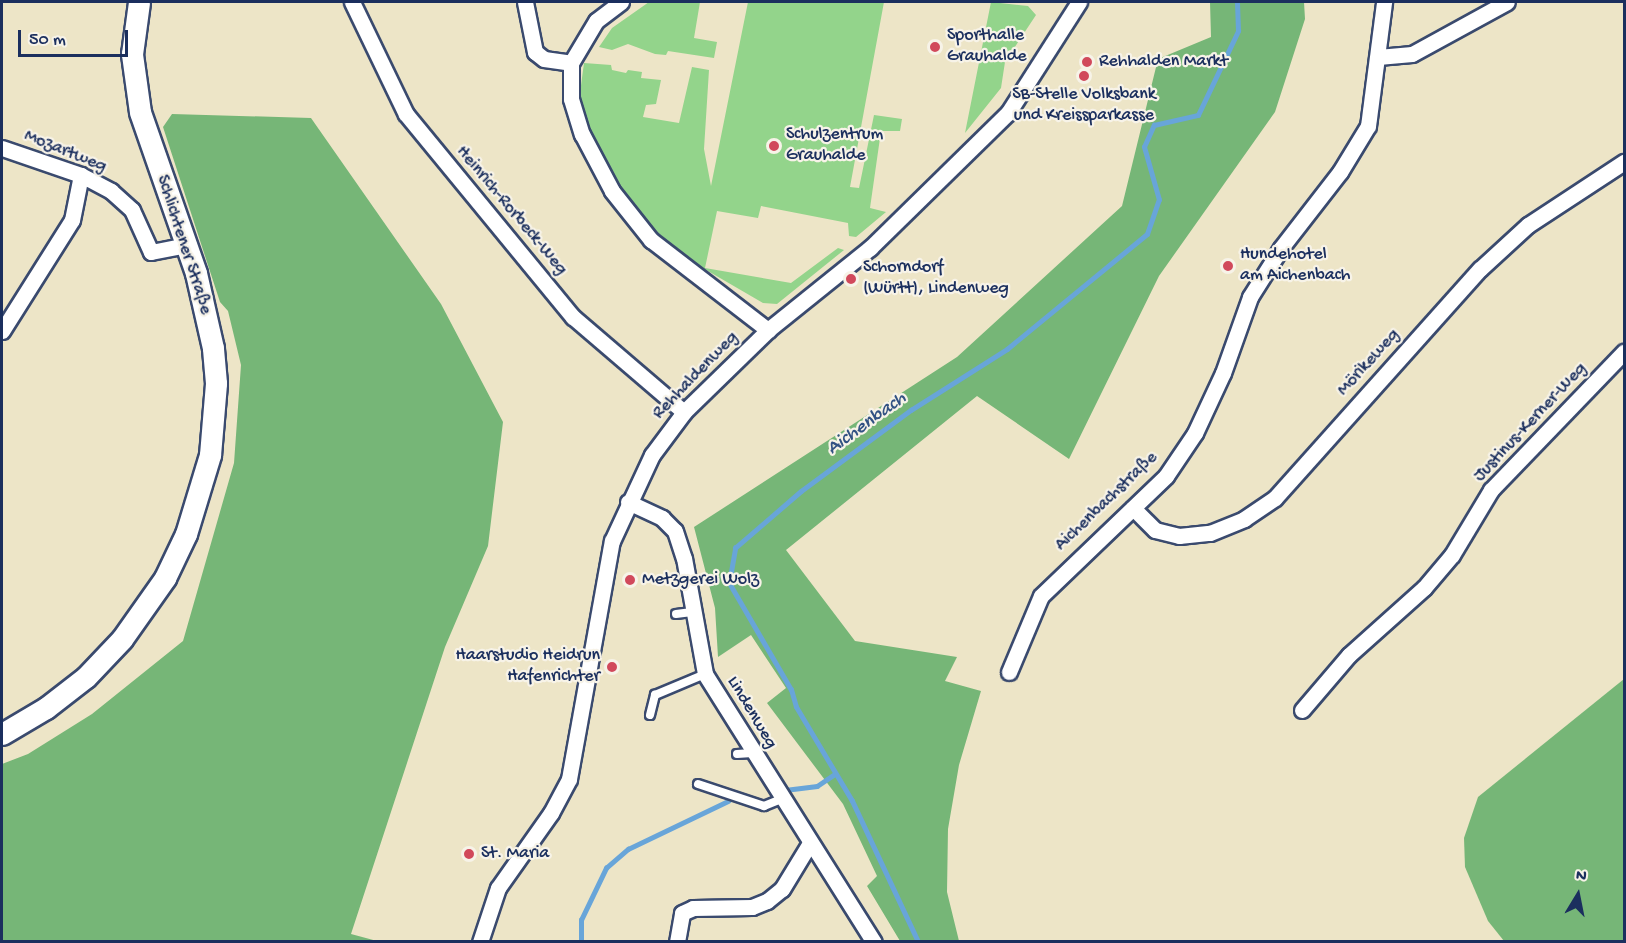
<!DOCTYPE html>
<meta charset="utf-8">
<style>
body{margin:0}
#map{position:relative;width:1626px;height:943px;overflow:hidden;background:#ede5c7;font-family:"Gochi Hand",sans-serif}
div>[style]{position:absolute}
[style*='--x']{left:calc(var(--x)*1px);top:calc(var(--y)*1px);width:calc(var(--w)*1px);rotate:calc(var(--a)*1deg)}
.green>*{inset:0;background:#93d48b}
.forest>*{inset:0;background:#76b677}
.stream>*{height:4.5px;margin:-2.25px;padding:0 2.25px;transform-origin:2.25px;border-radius:2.25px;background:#68a5d9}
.roads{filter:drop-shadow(2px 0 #3a4a6e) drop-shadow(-2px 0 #3a4a6e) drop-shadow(0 2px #3a4a6e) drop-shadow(0 -2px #3a4a6e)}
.service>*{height:8px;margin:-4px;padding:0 4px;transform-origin:4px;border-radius:4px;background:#fff}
.minor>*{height:15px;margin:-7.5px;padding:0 7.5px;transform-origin:7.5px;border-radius:7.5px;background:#fff}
.secondary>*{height:21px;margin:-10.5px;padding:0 10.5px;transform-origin:10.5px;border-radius:10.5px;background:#fff}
.dots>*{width:16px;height:16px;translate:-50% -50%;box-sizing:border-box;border:3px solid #f7f3e8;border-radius:50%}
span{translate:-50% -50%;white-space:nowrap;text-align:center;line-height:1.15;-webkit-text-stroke:4.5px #f7f3e8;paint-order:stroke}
.poi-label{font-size:18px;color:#1b2f5e}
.left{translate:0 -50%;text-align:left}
.right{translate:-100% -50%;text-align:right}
.street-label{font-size:18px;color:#1b2f5e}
.water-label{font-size:20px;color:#325283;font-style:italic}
.frame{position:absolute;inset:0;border:3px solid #1b2f5e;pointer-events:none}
.north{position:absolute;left:1548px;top:865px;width:60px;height:60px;-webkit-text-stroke:4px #f7f3e8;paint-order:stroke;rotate:10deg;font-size:16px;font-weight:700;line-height:24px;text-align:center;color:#1b2f5e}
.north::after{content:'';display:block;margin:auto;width:21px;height:27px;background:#1b2f5e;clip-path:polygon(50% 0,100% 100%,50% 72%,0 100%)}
.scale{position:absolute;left:18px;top:30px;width:110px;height:27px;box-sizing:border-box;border:3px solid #1b2f5e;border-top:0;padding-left:8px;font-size:18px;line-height:21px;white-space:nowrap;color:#1b2f5e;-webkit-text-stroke:4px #f7f3e8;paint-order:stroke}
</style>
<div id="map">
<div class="green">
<div style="clip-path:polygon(649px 2px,700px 2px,694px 38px,717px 42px,714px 58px,668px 51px,666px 55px,655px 54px,628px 44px,612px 50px,599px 47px,612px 28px)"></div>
<div style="clip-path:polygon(748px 2px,884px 2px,850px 187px,859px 188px,874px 115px,902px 119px,900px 131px,881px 131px,870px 208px,886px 212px,856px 237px,849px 236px,848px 223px,761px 206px,758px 218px,717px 211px,705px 268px,791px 283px,838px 248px,844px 250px,777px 304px,763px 303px,677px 253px,648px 225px,606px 166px,586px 127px,579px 100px,584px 63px,611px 65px,612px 70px,626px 73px,628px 70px,642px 72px,641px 78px,661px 80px,656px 104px,646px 105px,643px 117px,679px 123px,692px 67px,709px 70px,704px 149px,711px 186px)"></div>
<div style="clip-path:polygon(991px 2px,1028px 6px,1036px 15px,1005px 62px,1001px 88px,965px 133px)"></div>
</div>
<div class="forest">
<div style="clip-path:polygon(1210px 2px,1304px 2px,1305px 19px,1275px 112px,1159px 276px,1069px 459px,977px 396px,786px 550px,855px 641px,957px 657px,945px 681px,981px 691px,959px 765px,948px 829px,947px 892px,959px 941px,900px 941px,867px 886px,877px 876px,843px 804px,767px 703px,786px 688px,751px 635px,718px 657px,715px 608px,694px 527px,957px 357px,1122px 206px,1158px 59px,1211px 37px)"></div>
<div style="clip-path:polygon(172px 114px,311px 118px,441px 304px,503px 422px,488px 546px,445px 647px,351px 934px,377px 941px,2px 941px,2px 764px,28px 754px,92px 714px,183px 641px,234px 463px,241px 365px,228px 311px,220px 302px,163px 127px)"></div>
<div style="clip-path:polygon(1624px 679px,1624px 941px,1504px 941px,1488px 921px,1465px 867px,1464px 838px,1478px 797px)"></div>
</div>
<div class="stream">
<div style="--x:785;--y:790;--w:32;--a:-7"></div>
<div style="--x:817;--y:786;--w:22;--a:-34"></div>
<div style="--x:581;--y:942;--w:22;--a:-90"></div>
<div style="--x:581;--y:920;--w:58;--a:-64.3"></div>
<div style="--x:606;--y:868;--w:29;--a:-41"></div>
<div style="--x:628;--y:849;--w:111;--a:-25.6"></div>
<div style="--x:918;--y:942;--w:156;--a:-115.1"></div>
<div style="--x:852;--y:801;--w:109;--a:-120.8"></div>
<div style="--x:796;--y:707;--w:18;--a:-106"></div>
<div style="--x:791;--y:690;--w:124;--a:-120.1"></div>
<div style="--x:729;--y:583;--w:36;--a:-80"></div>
<div style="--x:735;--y:548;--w:87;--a:-40.8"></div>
<div style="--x:801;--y:491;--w:137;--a:-36.4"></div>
<div style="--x:911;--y:410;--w:114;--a:-32.4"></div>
<div style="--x:1007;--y:349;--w:181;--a:-39.4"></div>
<div style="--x:1147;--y:234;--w:36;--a:-71"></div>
<div style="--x:1159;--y:200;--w:55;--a:-105.8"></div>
<div style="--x:1144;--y:147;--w:24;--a:-66"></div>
<div style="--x:1154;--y:125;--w:45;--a:-12.8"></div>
<div style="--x:1198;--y:115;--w:93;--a:-64.5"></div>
<div style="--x:1238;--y:31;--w:29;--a:-92"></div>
</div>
<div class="roads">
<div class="service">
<div style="--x:676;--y:614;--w:16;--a:-7"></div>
<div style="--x:650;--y:715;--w:21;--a:-76"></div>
<div style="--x:655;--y:695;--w:54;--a:-22.8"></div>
<div style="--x:737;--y:754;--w:15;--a:-4"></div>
<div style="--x:698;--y:784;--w:70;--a:18.4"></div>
<div style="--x:764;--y:806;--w:18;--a:-22"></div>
</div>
<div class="minor">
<div style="--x:352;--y:2;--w:124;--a:64.3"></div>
<div style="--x:406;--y:114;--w:263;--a:50.6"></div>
<div style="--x:573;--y:317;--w:146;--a:40.6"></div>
<div style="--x:525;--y:2;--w:51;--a:78.7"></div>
<div style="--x:535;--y:52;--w:11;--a:38"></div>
<div style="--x:544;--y:59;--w:27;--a:8"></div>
<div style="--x:621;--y:2;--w:31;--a:143"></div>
<div style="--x:596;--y:21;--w:49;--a:120.8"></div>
<div style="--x:571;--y:63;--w:36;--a:90"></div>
<div style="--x:571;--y:99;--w:37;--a:73"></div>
<div style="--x:582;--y:134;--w:64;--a:62.2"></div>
<div style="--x:612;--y:191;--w:63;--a:51.5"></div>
<div style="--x:651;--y:240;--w:148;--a:37.6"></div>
<div style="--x:1378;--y:57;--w:34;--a:-5"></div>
<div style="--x:1412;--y:54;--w:108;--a:-28.7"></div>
<div style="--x:2;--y:148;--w:83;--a:18.9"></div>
<div style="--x:81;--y:175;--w:34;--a:28"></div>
<div style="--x:111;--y:191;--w:28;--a:42"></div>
<div style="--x:132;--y:210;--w:46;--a:65.7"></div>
<div style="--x:151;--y:252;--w:37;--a:-11"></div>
<div style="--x:2;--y:331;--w:131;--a:-57.8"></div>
<div style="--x:72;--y:220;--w:46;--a:-78.7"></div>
<div style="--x:628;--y:502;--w:38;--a:25"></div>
<div style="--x:662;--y:518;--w:18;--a:45"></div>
<div style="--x:675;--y:531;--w:28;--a:72"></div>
<div style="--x:684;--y:558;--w:118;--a:79.7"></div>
<div style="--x:705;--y:674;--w:317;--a:57.8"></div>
<div style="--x:1133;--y:508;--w:31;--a:45"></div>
<div style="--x:1155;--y:530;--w:25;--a:14"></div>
<div style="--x:1179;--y:536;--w:31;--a:-6"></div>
<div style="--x:1210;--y:533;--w:37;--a:-22"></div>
<div style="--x:1244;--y:519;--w:37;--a:-34"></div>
<div style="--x:1275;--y:498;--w:307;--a:-48.2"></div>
<div style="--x:1480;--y:269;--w:65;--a:-42.5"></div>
<div style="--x:1528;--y:225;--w:115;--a:-33.3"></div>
<div style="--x:1009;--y:672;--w:82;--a:-67.2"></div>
<div style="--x:1041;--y:596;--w:173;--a:-43.8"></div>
<div style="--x:1166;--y:476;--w:52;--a:-56"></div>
<div style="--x:1195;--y:433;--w:66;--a:-65"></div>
<div style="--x:1223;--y:373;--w:81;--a:-70.4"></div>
<div style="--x:1250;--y:297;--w:58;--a:-57.7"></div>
<div style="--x:1281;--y:248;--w:96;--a:-52.2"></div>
<div style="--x:1340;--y:172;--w:54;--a:-58.7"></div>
<div style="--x:1368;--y:126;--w:125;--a:-82.6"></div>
<div style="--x:1302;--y:710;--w:72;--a:-49.5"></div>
<div style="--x:1349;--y:655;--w:101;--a:-41.8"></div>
<div style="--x:1424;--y:588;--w:43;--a:-49.7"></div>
<div style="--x:1452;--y:555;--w:76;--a:-59"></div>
<div style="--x:1491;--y:490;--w:192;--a:-46.1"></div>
<div style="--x:480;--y:942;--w:57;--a:-71.6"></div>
<div style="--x:498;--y:888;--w:92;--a:-54.8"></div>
<div style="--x:551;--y:813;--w:38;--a:-62"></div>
<div style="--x:569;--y:779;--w:242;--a:-79.8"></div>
<div style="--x:612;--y:541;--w:95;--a:-65.1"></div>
<div style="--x:652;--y:455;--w:54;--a:-53.3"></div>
<div style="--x:684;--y:412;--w:117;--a:-44.3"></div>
<div style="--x:768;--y:330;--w:131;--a:-38.8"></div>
<div style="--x:870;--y:248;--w:193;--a:-44.4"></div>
<div style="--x:1008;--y:113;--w:132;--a:-57.4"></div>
<div style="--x:677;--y:942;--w:29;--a:-80"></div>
<div style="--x:682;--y:913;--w:12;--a:-24"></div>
<div style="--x:693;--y:908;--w:59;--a:-1"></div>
<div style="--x:752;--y:907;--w:16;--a:-22"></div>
<div style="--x:767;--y:901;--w:19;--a:-39"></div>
<div style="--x:782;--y:889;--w:54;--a:-58.7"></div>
</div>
<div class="secondary">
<div style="--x:2;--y:734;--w:51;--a:-30.6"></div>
<div style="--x:46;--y:708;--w:51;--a:-37.8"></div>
<div style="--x:86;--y:677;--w:52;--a:-46.5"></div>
<div style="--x:122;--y:639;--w:75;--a:-54.8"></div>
<div style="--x:165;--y:578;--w:49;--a:-64.5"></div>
<div style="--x:186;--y:534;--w:83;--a:-73.1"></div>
<div style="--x:210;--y:455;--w:72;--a:-85.2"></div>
<div style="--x:216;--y:383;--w:35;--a:-95"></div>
<div style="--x:213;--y:348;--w:77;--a:-102.8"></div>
<div style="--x:196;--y:273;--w:170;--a:-109.2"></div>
<div style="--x:140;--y:112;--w:59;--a:-97.9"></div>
<div style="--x:132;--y:54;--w:52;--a:-82.3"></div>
</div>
</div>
<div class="dots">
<div style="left:935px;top:47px;background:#d1495b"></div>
<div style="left:1087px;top:62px;background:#d1495b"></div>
<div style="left:1084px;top:76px;background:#d1495b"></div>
<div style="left:774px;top:146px;background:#d1495b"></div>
<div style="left:1228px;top:266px;background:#d1495b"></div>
<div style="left:851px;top:279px;background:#d1495b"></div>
<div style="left:630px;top:580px;background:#d1495b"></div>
<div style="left:612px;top:667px;background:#d1495b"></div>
<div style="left:469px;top:854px;background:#d1495b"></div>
</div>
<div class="poi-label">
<span class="left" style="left:947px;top:47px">Sporthalle<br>Grauhalde</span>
<span class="left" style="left:1099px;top:62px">Rehhalden Markt</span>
<span style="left:1084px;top:106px">SB-Stelle Volksbank<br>und Kreissparkasse</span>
<span class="left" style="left:786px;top:146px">Schulzentrum<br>Grauhalde</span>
<span class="left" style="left:1240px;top:266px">Hundehotel<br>am Aichenbach</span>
<span class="left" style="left:863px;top:279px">Schorndorf<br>(Württ), Lindenweg</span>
<span class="left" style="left:642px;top:580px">Metzgerei Wolz</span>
<span class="right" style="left:600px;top:667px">Haarstudio Heidrun<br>Hafenrichter</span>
<span class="left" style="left:481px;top:854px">St. Maria</span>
</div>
<div class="street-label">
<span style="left:65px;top:152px;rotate:22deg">Mozartweg</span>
<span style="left:511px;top:211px;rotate:50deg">Heinrich-Rorbeck-Weg</span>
<span style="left:183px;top:245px;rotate:72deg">Schlichtener Straße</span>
<span style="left:1369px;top:363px;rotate:-48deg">Mörikeweg</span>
<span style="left:696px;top:376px;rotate:-46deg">Rehhaldenweg</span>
<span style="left:1531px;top:423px;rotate:-47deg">Justinus-Kerner-Weg</span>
<span style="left:1107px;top:502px;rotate:-44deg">Aichenbachstraße</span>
<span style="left:751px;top:713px;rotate:59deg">Lindenweg</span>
</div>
<div class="water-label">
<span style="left:867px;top:424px;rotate:-36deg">Aichenbach</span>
</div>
<div class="frame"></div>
<div class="north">N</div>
<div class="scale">50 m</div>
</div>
